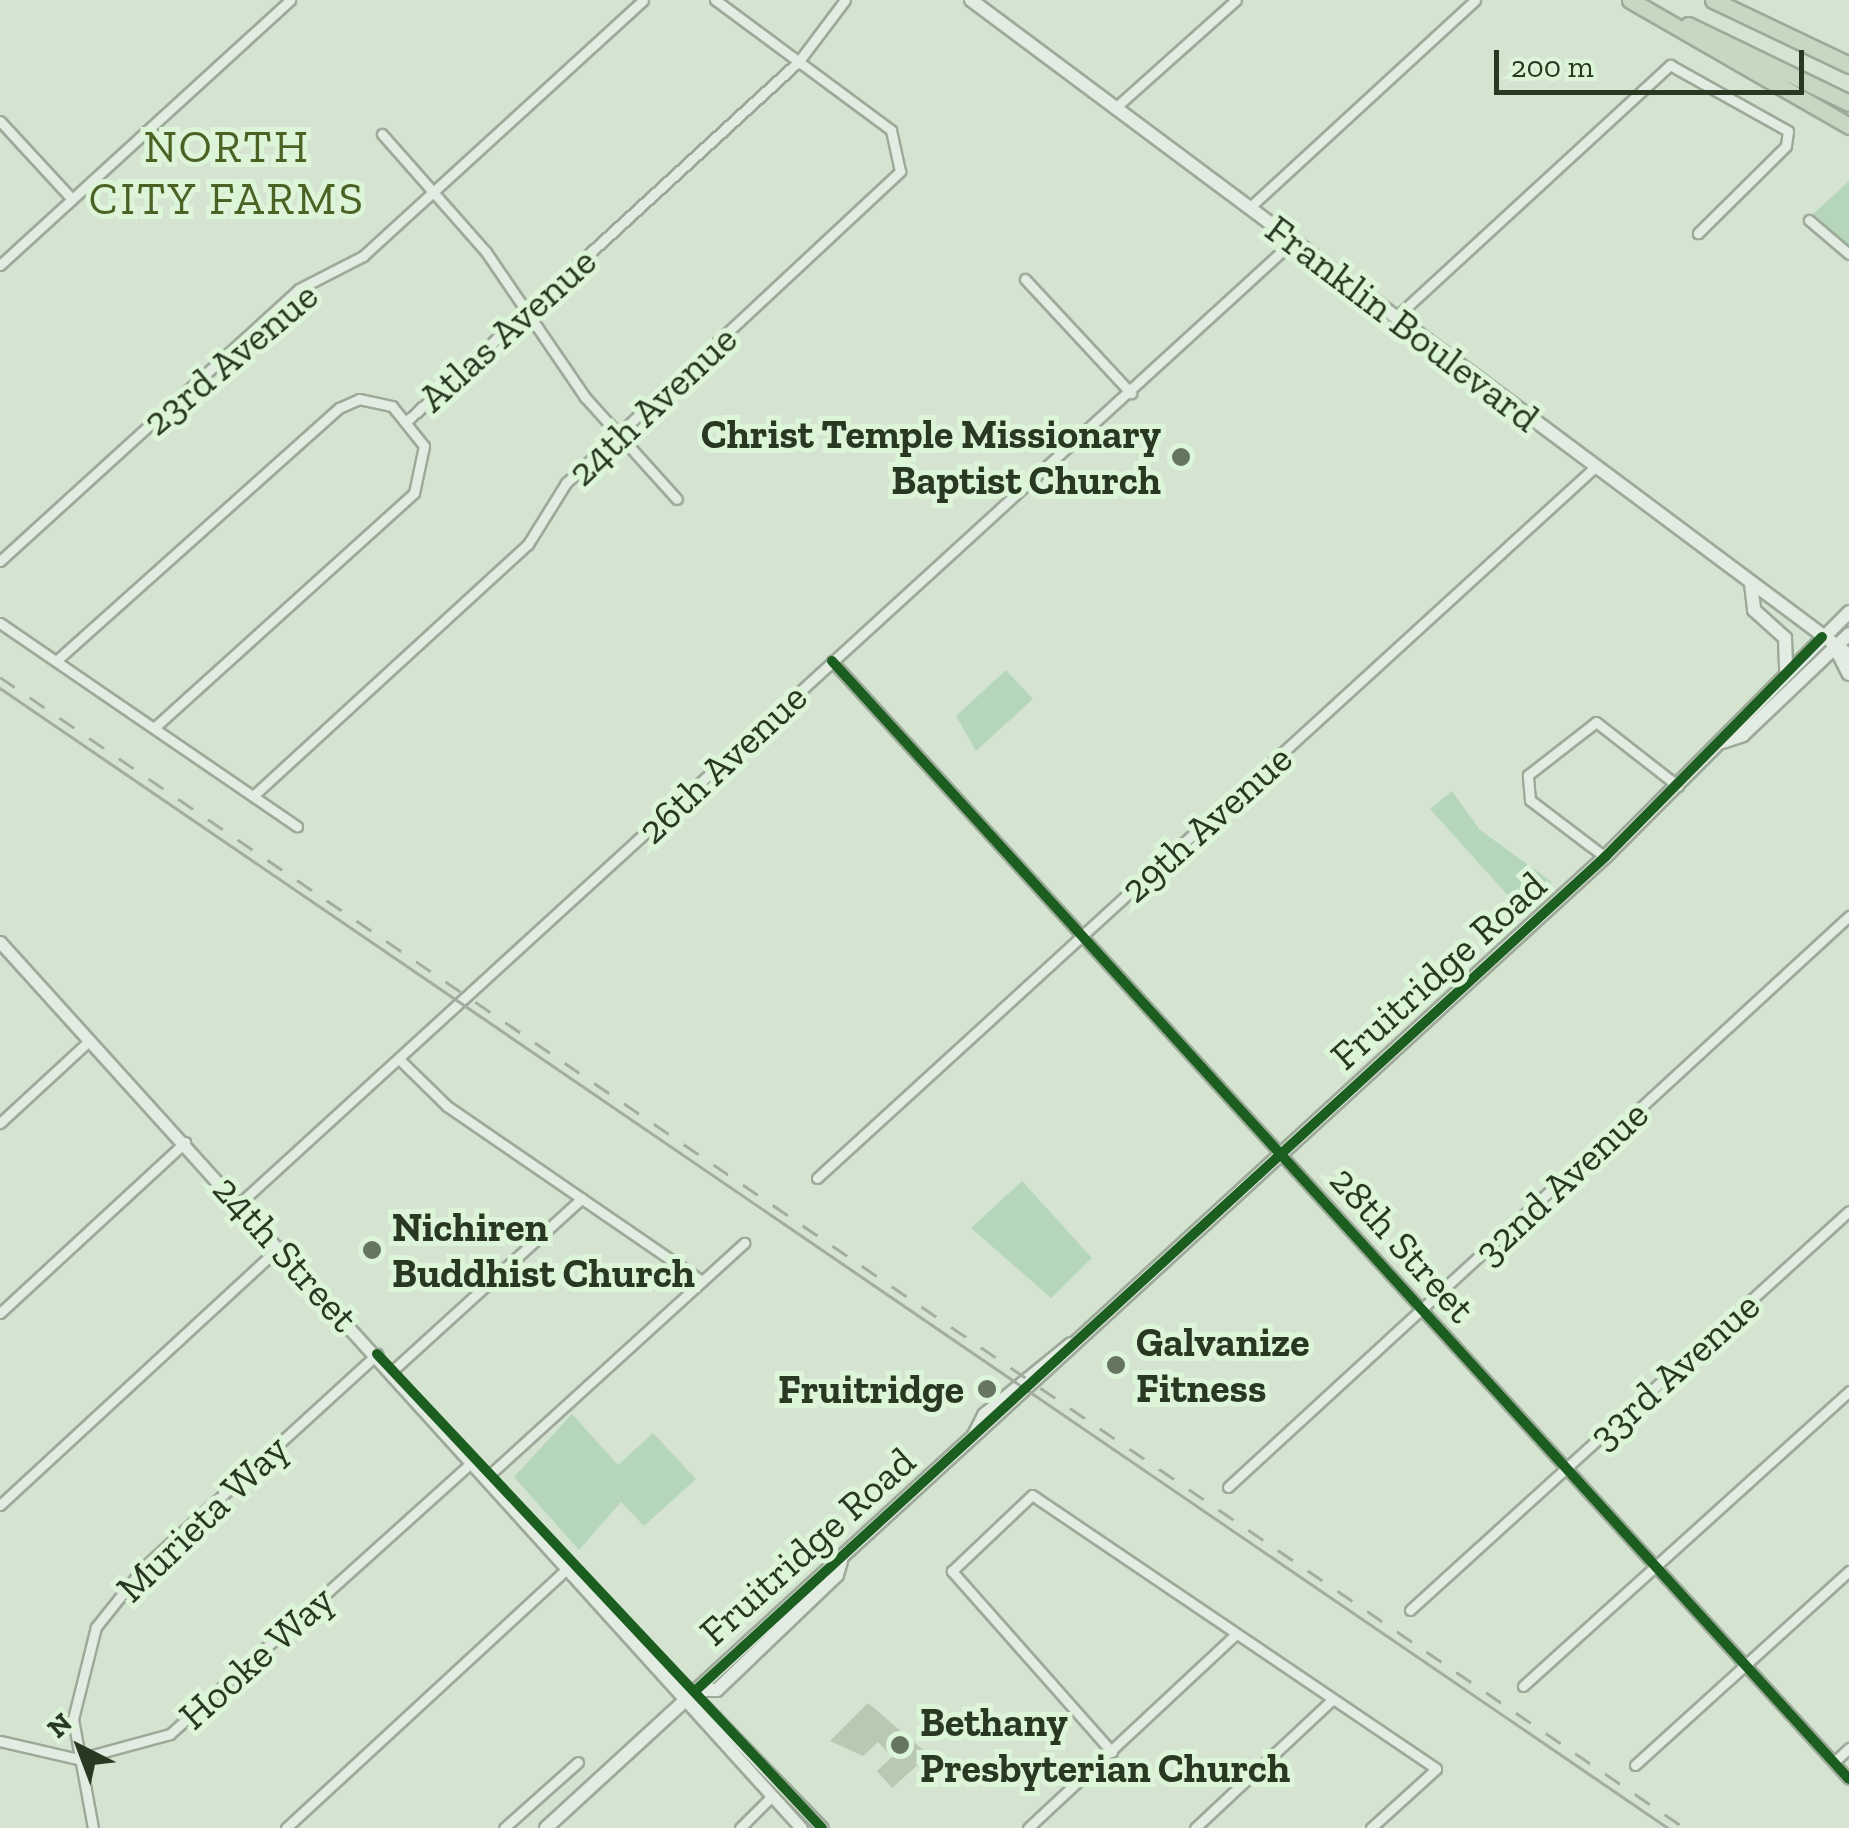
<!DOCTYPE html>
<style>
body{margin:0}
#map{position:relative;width:1849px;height:1828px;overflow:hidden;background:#d4e4d1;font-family:"Zilla Slab",serif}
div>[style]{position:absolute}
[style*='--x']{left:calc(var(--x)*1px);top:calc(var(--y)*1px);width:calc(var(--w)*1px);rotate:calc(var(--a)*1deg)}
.green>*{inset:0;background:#b6d6bc}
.building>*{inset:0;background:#b9c8b2}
.roads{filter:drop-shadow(2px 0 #9daa99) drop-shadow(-2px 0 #9daa99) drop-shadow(0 2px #9daa99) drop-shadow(0 -2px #9daa99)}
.minor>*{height:9px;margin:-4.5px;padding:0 4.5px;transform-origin:4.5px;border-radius:4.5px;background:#e3ece2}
.tertiary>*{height:11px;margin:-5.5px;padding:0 5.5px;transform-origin:5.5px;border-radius:5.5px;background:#e3ece2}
.secondary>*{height:12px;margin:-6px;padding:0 6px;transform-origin:6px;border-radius:6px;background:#e3ece2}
.motorway>*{height:15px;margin:-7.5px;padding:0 7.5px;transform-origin:7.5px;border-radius:7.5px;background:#c6d7c2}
.tram>*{height:2.5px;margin:-1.25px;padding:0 1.25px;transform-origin:1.25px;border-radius:1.25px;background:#a4ada1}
.rail>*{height:2.5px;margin-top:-1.25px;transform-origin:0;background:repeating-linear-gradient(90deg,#a4ada1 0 18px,transparent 0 36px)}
.cycleway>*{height:10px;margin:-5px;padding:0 5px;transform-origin:5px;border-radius:5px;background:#1b5e20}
.dots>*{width:28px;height:28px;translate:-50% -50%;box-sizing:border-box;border:5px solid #dcf4d8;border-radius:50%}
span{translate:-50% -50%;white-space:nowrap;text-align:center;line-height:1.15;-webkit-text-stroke:10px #dcf4d8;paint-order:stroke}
.street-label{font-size:40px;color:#293921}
.poi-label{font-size:40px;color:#293921;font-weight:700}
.right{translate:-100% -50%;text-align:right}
.left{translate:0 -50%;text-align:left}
.quarter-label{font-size:45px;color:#4b6224;letter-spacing:2.5px}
.north{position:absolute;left:30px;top:1698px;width:100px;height:100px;-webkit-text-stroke:8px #dcf4d8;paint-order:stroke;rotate:318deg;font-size:28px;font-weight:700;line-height:40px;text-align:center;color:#293921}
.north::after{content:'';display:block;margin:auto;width:35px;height:45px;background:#293921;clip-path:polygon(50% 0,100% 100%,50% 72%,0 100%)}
.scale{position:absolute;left:1494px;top:50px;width:310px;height:45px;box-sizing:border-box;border:5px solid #293921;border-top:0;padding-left:12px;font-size:30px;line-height:35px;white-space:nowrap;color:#293921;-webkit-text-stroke:8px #dcf4d8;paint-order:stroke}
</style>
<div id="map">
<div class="green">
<div style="clip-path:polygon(1849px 181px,1849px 245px,1813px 214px)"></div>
<div style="clip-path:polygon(1006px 670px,1033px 699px,976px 751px,956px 716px)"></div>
<div style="clip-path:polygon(1452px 791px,1480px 830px,1552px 882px,1521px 910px,1430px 809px)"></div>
<div style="clip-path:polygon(1022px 1181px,1092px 1258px,1051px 1298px,971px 1228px)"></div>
<div style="clip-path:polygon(572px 1414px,618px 1465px,653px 1433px,696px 1479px,644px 1526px,621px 1502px,579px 1550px,514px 1477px)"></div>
</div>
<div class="building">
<div style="clip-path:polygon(868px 1703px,929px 1755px,892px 1788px,877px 1771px,892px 1757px,878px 1742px,863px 1756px,830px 1741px)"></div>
</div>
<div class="roads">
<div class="minor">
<div style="--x:1115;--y:108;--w:162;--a:-41.8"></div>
<div style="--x:0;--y:121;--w:106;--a:47.3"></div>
<div style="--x:382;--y:134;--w:157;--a:48.6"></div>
<div style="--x:486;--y:252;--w:176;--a:55.7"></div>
<div style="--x:585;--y:397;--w:137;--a:48"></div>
<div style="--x:1249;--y:208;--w:307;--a:-42.6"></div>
<div style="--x:1809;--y:220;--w:52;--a:40.4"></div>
<div style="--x:0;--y:265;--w:393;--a:-42.4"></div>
<div style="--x:1025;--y:279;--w:156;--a:47.1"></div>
<div style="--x:1395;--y:318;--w:374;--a:-42.6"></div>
<div style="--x:1670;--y:65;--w:135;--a:29.2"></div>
<div style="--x:1788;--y:131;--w:15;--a:98"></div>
<div style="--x:1786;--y:146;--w:124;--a:135.3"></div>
<div style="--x:407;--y:421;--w:532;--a:-42.56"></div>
<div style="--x:799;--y:61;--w:76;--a:-53"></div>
<div style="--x:0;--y:561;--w:404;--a:-42.3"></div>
<div style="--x:299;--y:289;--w:72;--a:-27.3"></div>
<div style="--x:363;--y:256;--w:379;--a:-42.4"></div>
<div style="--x:0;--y:623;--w:360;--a:34.4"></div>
<div style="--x:56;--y:661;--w:380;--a:-41.8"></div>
<div style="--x:339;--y:408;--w:22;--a:-24"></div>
<div style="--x:359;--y:399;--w:34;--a:12"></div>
<div style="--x:392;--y:406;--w:51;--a:51.3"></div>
<div style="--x:424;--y:446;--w:48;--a:102"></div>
<div style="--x:414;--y:493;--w:350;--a:137.9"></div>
<div style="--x:832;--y:661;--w:1511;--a:47.71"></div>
<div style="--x:253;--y:796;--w:373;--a:-42.5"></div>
<div style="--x:528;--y:544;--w:72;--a:-58.1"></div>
<div style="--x:566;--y:483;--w:457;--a:-43"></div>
<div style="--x:900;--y:171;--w:42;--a:-102.4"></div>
<div style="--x:891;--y:130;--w:219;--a:-143.5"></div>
<div style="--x:1605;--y:857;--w:94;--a:-142.8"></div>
<div style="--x:1530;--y:800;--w:25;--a:-95"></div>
<div style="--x:1528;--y:775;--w:86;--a:-37.9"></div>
<div style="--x:1596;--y:722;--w:104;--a:38"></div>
<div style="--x:399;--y:1059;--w:67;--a:44.4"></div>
<div style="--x:447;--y:1106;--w:309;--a:34.5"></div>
<div style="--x:0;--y:1123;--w:122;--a:-42.7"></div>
<div style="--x:817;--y:1178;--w:1054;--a:-42.42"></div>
<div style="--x:240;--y:1203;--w:1426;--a:-42.41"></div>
<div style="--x:0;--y:1313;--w:252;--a:-42.7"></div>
<div style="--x:391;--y:1372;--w:258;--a:-42.3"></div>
<div style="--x:487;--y:1477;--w:348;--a:-42.3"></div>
<div style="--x:1228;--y:1487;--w:844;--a:-42.6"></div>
<div style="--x:0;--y:1505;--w:381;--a:-42.7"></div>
<div style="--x:1410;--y:1610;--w:593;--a:-42.27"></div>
<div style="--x:1523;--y:1686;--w:440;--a:-42.1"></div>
<div style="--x:0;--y:1741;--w:80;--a:13"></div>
<div style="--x:78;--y:1759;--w:95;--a:-15.2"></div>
<div style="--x:170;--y:1734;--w:408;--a:-42"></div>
<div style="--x:1112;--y:1752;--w:242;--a:-131.5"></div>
<div style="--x:952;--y:1571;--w:110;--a:-43.5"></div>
<div style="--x:1032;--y:1495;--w:488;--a:34.1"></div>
<div style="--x:1436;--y:1769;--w:88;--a:137.8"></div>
<div style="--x:1834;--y:1762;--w:21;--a:-43"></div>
<div style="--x:1635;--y:1765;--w:289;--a:-42.2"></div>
<div style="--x:93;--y:1828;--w:111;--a:-100.4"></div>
<div style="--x:73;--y:1719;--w:95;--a:-76"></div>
<div style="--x:96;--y:1627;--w:77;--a:-51.3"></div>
<div style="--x:144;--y:1567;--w:316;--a:-42.4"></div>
<div style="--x:286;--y:1828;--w:385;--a:-42.7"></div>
<div style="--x:504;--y:1828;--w:99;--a:-41.7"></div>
<div style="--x:740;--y:1828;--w:44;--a:-45"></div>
<div style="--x:1028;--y:1828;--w:283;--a:-43"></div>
<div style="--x:1195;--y:1828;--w:187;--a:-43.1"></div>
</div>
<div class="tertiary">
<div style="--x:0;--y:942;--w:1194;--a:47.88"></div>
<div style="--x:569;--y:1567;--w:363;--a:45.9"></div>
</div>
<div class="secondary">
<div style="--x:971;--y:0;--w:1095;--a:36.72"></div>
<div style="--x:1751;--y:584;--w:26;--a:83"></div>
<div style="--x:1754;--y:610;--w:42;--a:42.1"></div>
<div style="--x:1785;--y:638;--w:31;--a:88"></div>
<div style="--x:1835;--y:647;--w:30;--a:63"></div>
<div style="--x:1722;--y:742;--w:22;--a:-18"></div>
<div style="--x:1743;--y:735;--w:146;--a:-43.6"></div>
<div style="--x:974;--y:1435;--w:22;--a:-63"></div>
<div style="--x:984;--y:1415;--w:112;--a:-39.2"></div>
<div style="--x:696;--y:1690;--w:21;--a:0"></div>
<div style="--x:717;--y:1690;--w:166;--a:-43.8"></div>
<div style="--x:837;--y:1575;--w:15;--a:-74"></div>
<div style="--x:546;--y:1828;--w:1437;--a:-42.52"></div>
<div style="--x:1605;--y:857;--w:346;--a:-45.1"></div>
</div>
<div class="motorway">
<div style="--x:1630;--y:0;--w:253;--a:29.9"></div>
<div style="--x:1713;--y:0;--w:151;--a:25.5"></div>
<div style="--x:1688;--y:25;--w:179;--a:25.8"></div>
</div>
</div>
<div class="tram">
<div style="--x:0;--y:688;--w:2020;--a:34.35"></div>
</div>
<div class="rail">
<div style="--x:0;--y:677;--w:2041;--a:34.34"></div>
</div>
<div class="cycleway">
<div style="--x:832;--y:661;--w:1511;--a:47.71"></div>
<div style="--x:377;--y:1354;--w:650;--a:46.81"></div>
<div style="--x:696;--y:1690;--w:1233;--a:-42.5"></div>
<div style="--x:1605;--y:857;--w:309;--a:-45.4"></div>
</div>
<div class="dots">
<div style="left:1181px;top:457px;background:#65755f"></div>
<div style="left:372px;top:1250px;background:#65755f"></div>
<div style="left:1116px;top:1365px;background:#65755f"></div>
<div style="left:987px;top:1389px;background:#65755f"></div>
<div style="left:900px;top:1745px;background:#65755f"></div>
</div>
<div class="street-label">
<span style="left:1403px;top:323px;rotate:37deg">Franklin Boulevard</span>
<span style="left:507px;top:329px;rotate:-42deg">Atlas Avenue</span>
<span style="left:230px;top:358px;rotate:-40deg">23rd Avenue</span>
<span style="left:652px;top:405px;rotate:-43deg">24th Avenue</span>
<span style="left:722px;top:763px;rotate:-43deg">26th Avenue</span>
<span style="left:1206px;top:823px;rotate:-42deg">29th Avenue</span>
<span style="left:1438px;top:970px;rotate:-42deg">Fruitridge Road</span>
<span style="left:1561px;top:1182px;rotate:-43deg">32nd Avenue</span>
<span style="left:1403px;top:1244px;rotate:48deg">28th Street</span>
<span style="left:286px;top:1253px;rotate:48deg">24th Street</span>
<span style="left:1674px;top:1370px;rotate:-42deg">33rd Avenue</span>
<span style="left:202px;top:1518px;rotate:-44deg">Murieta Way</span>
<span style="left:807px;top:1546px;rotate:-42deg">Fruitridge Road</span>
<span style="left:256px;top:1657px;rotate:-42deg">Hooke Way</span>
</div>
<div class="poi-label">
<span class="right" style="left:1161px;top:457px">Christ Temple Missionary<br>Baptist Church</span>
<span class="left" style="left:392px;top:1250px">Nichiren<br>Buddhist Church</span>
<span class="left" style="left:1136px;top:1365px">Galvanize<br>Fitness</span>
<span class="right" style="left:964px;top:1389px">Fruitridge</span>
<span class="left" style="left:920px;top:1745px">Bethany<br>Presbyterian Church</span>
</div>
<div class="quarter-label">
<span style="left:227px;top:174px">NORTH<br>CITY FARMS</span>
</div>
<div class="north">N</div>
<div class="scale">200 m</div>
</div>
